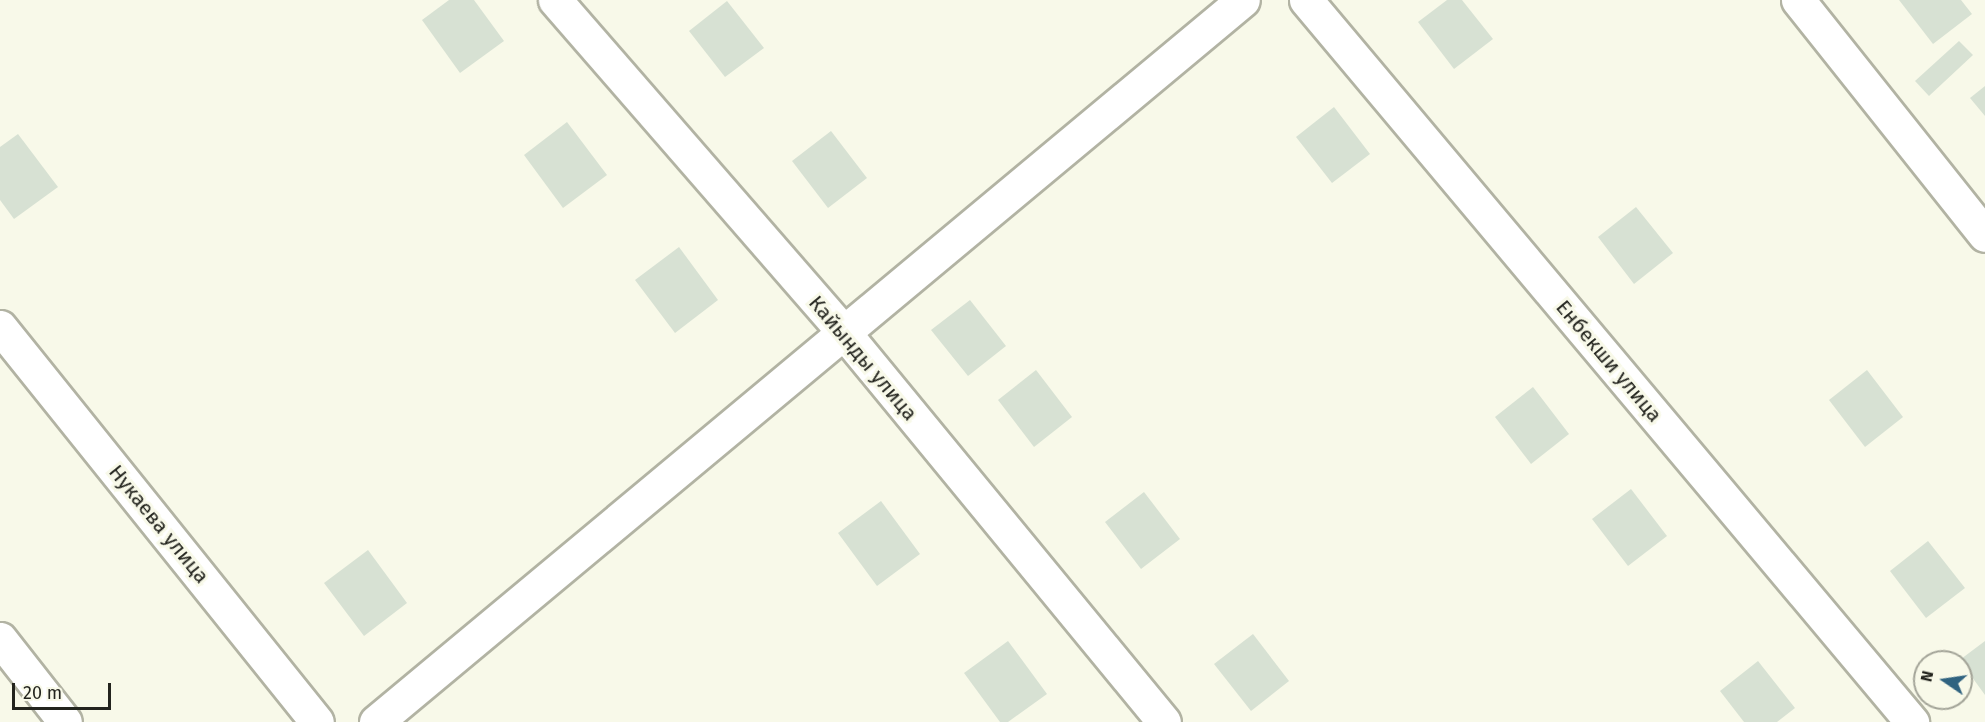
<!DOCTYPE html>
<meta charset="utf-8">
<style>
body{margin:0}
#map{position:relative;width:1985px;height:722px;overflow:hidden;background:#f8f9e9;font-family:"Fira Sans",sans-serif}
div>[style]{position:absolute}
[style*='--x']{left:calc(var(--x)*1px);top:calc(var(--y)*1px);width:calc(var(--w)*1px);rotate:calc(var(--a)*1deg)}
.building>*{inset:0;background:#d7e1d3}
.roads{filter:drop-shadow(2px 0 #b2b3a3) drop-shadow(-2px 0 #b2b3a3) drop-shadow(0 2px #b2b3a3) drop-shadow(0 -2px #b2b3a3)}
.street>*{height:33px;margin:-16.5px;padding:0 16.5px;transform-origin:16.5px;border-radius:16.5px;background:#fff}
.secondary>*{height:33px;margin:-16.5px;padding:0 16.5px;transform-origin:16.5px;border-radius:16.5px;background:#fff}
span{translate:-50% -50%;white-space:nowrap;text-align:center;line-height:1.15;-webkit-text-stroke:6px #f8f9e9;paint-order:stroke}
.street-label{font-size:21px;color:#23241e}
.north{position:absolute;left:1913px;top:650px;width:60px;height:60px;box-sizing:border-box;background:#f8f9e9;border:2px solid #a3a498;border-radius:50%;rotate:283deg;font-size:16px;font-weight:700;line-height:24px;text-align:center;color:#23241e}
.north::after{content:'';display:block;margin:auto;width:21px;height:27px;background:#306380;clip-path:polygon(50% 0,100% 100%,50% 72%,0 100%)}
.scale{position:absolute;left:12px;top:683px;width:99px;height:27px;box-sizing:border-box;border:3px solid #23241e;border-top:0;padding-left:8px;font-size:18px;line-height:21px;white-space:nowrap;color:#23241e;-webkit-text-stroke:4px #f8f9e9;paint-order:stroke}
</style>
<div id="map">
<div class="building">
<div style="clip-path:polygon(449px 0,474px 0,504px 41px,460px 73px,422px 20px)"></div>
<div style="clip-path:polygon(1447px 0,1462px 0,1493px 39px,1454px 69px,1418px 22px)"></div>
<div style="clip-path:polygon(1899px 0,1961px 0,1972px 14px,1933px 44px)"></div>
<div style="clip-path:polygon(727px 1px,764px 48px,725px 77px,689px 31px)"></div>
<div style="clip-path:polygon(1959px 41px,1973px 55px,1929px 96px,1915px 81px)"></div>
<div style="clip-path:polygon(1985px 86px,1985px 116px,1970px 98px)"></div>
<div style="clip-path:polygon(1334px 107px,1370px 154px,1332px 183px,1296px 137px)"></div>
<div style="clip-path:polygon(567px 122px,607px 175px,563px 208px,524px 155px)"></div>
<div style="clip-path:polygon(831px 131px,867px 178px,828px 208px,792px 161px)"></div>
<div style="clip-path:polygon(18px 134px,58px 187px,14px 219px,0 200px,0 147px)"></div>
<div style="clip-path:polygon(1636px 207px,1673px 253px,1634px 284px,1598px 237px)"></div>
<div style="clip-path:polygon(679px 247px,718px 300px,675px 333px,635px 280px)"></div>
<div style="clip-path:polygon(970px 300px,1006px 346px,968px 376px,931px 330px)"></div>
<div style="clip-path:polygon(1036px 370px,1072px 417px,1034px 447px,998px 400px)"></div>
<div style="clip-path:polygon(1867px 370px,1903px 417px,1865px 447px,1829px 400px)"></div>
<div style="clip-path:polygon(1533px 387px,1569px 434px,1531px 464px,1495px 417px)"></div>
<div style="clip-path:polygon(1631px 489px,1667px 536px,1628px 566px,1592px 519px)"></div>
<div style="clip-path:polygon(1144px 492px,1180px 539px,1141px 569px,1105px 522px)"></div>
<div style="clip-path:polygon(881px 501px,920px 554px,877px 586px,838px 533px)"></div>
<div style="clip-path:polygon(1928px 541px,1965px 588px,1926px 618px,1890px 571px)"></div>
<div style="clip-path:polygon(368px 550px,407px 603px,364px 636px,324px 583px)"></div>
<div style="clip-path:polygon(1253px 634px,1289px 681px,1251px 711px,1214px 664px)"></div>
<div style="clip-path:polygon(1008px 641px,1047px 694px,1008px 722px,1000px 722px,964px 673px)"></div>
<div style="clip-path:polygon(1985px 641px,1985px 695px,1961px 662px,1957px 662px)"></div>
<div style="clip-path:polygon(1758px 661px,1795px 708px,1777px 722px,1744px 722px,1720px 691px)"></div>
</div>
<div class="roads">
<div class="street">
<div style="--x:555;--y:0;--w:442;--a:49"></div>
<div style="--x:845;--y:334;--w:502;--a:50.57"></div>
<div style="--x:1306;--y:0;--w:943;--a:49.99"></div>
<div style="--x:1798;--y:0;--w:300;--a:51.5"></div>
<div style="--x:0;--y:327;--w:506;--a:51.25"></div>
<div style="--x:376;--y:722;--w:1128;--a:-39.79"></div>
</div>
<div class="secondary">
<div style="--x:0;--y:639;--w:105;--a:51.9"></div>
</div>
</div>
<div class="street-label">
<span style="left:863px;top:358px;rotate:50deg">Кайынды улица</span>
<span style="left:1609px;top:361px;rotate:50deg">Енбекши улица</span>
<span style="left:159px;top:524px;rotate:51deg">Нукаева улица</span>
</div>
<div class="north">N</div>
<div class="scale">20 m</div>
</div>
